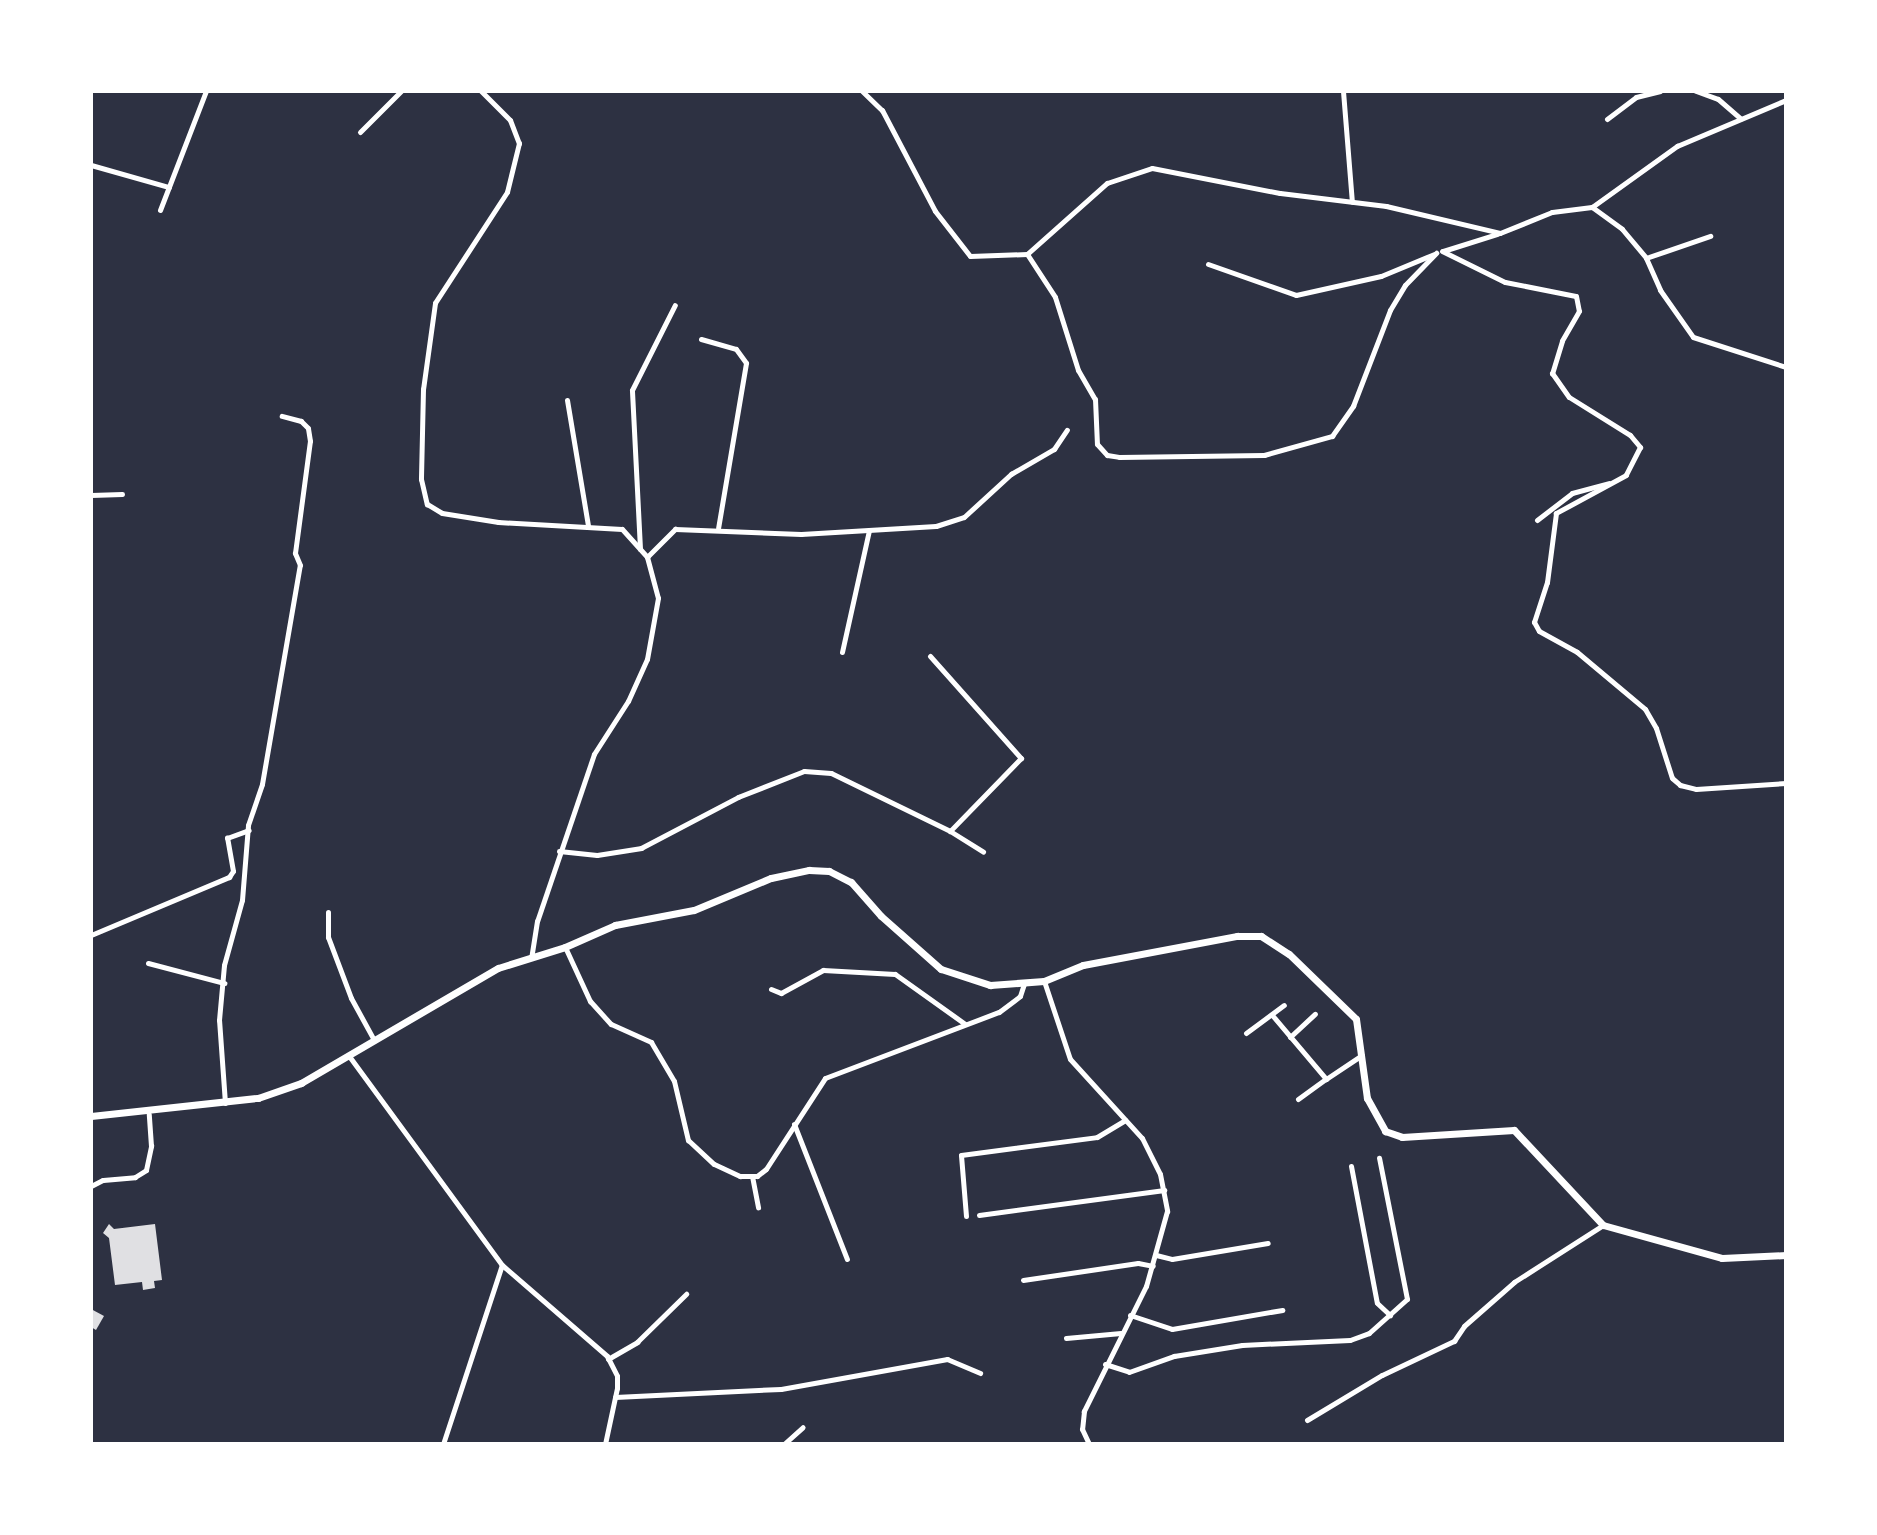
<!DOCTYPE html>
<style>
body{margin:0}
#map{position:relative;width:1877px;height:1535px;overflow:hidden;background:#2d3142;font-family:"Noto Sans",sans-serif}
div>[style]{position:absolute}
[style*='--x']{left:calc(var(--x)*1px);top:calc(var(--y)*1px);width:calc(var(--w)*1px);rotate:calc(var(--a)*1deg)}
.building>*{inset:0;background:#e0e0e3}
.minor>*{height:5px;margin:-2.5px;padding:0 2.5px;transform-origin:2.5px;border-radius:2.5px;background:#fff}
.tertiary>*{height:7px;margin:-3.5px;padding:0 3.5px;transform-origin:3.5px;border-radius:3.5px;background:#fff}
span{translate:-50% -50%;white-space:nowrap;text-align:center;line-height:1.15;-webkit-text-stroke:7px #fff;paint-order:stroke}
.frame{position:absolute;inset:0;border:93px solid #fff;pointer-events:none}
</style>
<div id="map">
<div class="building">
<div style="clip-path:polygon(109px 1224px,114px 1229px,155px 1224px,162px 1280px,154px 1281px,155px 1288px,143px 1290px,142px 1282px,115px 1285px,109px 1238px,103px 1233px)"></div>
<div style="clip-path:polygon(91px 1309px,104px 1316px,96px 1330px,91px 1327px)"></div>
</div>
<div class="minor">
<div style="--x:481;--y:91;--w:41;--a:45"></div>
<div style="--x:510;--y:120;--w:25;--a:69"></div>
<div style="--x:519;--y:143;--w:50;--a:103.8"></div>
<div style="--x:507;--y:192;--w:132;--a:123"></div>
<div style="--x:435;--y:303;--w:87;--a:97.9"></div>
<div style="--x:423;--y:389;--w:90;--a:91.3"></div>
<div style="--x:421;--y:479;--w:26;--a:77"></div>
<div style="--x:427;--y:504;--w:17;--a:31"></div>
<div style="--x:442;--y:513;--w:57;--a:9.1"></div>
<div style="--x:498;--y:522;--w:124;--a:3.2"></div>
<div style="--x:622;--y:529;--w:38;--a:48"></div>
<div style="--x:647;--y:557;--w:42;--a:75"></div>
<div style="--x:658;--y:598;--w:62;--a:100.2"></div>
<div style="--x:647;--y:659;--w:46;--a:114.3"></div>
<div style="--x:628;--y:701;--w:63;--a:122.7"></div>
<div style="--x:594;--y:754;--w:176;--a:108.8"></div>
<div style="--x:537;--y:921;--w:37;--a:99"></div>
<div style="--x:862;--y:91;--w:28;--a:44"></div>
<div style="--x:882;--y:110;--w:114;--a:62.3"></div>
<div style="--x:935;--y:211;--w:57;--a:52.1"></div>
<div style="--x:970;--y:256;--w:57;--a:-2"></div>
<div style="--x:1027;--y:254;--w:107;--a:-41.6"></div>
<div style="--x:1107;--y:183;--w:47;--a:-18.4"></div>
<div style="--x:1152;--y:168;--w:130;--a:11.1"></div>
<div style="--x:1280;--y:193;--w:107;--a:7"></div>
<div style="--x:1386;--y:206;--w:117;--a:13.3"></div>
<div style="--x:1500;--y:233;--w:56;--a:-22"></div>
<div style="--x:1552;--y:212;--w:40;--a:-7.1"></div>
<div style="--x:1592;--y:207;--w:37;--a:36"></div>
<div style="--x:1622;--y:229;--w:38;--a:50"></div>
<div style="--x:1646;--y:258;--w:35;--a:66"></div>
<div style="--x:1660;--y:290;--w:57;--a:54.9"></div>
<div style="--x:1693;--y:337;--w:98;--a:17.9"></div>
<div style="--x:1343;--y:91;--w:111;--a:85.4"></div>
<div style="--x:1696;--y:91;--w:23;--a:20"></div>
<div style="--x:1718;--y:99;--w:30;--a:41"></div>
<div style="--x:1607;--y:119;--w:36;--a:-37"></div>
<div style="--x:1636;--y:97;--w:25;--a:-14"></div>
<div style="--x:360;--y:132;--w:58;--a:-45"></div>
<div style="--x:91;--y:165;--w:81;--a:15.8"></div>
<div style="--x:1592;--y:207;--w:105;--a:-35.7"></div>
<div style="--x:1677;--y:146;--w:118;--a:-22.9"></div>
<div style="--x:160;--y:210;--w:128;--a:-68.9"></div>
<div style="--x:1442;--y:251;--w:70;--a:26.2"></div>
<div style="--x:1505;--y:282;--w:72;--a:11.2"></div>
<div style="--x:1576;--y:296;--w:15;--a:79"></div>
<div style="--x:1579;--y:311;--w:34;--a:120"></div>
<div style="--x:1562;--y:341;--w:34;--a:107"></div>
<div style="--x:1552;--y:373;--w:29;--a:55"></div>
<div style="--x:1569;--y:397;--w:72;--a:31.9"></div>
<div style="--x:1630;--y:435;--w:16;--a:50"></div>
<div style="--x:1640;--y:447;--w:31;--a:117"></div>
<div style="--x:1626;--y:475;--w:80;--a:151.5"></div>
<div style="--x:1556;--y:513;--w:70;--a:97.4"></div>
<div style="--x:1547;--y:582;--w:42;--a:108"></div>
<div style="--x:1534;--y:622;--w:10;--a:61"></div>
<div style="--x:1539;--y:631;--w:43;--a:28.9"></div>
<div style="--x:1577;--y:652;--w:89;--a:40"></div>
<div style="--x:1645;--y:709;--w:22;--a:60"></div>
<div style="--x:1656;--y:728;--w:52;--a:72.3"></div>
<div style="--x:1672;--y:778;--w:11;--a:41"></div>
<div style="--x:1680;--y:785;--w:16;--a:14"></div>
<div style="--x:1696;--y:789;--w:90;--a:-3.8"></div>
<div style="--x:1443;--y:251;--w:57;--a:-17.5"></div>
<div style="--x:1027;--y:254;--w:51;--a:56.9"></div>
<div style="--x:1055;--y:297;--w:77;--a:72.5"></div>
<div style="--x:1078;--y:370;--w:34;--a:60"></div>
<div style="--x:1095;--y:399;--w:45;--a:87.5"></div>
<div style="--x:1097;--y:444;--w:15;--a:48"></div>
<div style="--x:1107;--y:455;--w:12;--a:9"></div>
<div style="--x:1119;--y:457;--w:145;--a:-0.8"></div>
<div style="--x:1264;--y:455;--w:71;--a:-15.6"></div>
<div style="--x:1332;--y:436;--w:37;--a:-55"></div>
<div style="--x:1353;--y:406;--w:103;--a:-68.9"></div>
<div style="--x:1390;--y:310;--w:29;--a:-59"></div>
<div style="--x:1405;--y:285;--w:45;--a:-45.9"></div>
<div style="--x:1646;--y:258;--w:68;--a:-19"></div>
<div style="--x:1208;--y:264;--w:93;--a:19.4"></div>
<div style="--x:1296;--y:295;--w:87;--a:-12.6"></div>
<div style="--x:1381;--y:276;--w:57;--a:-22.5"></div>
<div style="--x:701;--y:339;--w:36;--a:16"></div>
<div style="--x:736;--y:349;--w:17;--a:54"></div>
<div style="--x:746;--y:363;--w:167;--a:99.6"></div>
<div style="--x:567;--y:400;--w:127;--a:80.5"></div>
<div style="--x:91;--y:495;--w:31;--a:-2"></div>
<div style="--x:1537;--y:520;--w:44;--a:-37.6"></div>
<div style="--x:1572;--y:493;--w:38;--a:-15"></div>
<div style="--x:640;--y:549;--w:159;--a:-92.9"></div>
<div style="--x:632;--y:390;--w:95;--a:-63.2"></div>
<div style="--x:647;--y:557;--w:40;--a:-45"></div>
<div style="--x:675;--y:529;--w:126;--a:2.3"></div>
<div style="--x:801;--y:534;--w:135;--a:-3.4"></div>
<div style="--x:936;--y:526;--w:29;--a:-18"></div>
<div style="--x:964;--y:517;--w:64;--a:-42.5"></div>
<div style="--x:1011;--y:474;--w:50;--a:-30.2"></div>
<div style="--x:1054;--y:449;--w:23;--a:-56"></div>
<div style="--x:842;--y:652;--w:125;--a:-77.5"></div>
<div style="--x:930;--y:656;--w:137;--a:48.3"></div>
<div style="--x:1021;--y:758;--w:102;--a:134.2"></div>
<div style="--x:559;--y:851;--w:38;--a:6"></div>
<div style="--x:597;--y:855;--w:45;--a:-9"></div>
<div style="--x:641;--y:848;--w:110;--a:-27.7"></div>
<div style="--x:738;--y:797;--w:71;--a:-21.5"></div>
<div style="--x:804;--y:771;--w:27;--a:4"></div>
<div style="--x:831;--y:773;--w:132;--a:26"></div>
<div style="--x:950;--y:831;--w:39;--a:32"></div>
<div style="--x:328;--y:912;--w:25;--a:90"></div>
<div style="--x:328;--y:937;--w:65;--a:69.3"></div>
<div style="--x:351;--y:998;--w:48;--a:61.3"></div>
<div style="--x:91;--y:935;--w:150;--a:-22.8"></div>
<div style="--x:229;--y:877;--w:7;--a:-56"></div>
<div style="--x:233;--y:871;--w:34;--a:-100"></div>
<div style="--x:227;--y:838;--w:23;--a:-20"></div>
<div style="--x:565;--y:947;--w:60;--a:65.2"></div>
<div style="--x:590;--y:1001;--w:31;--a:48"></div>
<div style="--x:611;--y:1024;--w:44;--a:24.2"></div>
<div style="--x:651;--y:1042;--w:45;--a:59.5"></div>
<div style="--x:674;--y:1081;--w:61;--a:76.7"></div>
<div style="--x:688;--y:1140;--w:35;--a:43"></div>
<div style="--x:714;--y:1164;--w:29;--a:25"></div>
<div style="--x:740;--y:1176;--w:17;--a:0"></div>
<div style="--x:757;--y:1176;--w:11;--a:-38"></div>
<div style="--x:766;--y:1169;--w:108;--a:-57"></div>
<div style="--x:825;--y:1078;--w:186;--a:-20.8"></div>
<div style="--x:999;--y:1012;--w:26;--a:-37"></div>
<div style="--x:1020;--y:996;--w:13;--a:-72"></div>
<div style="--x:148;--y:963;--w:79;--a:14.7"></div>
<div style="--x:1044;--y:981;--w:82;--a:71.6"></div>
<div style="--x:1070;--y:1059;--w:107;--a:47.7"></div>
<div style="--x:1142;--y:1138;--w:40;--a:63.4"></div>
<div style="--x:1160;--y:1174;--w:38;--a:79"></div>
<div style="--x:1167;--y:1211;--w:78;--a:105.6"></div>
<div style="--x:1146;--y:1286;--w:140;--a:116.4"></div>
<div style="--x:1084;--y:1411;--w:18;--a:96"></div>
<div style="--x:1082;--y:1429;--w:17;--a:65"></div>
<div style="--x:771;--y:989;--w:11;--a:22"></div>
<div style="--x:781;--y:993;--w:48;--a:-28.7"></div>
<div style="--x:823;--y:970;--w:72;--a:3.2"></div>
<div style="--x:895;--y:974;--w:86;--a:35.5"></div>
<div style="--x:1272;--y:1015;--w:84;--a:49.8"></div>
<div style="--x:1326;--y:1079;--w:43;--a:-33.7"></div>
<div style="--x:1246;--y:1033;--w:47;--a:-36.4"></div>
<div style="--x:1290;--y:1037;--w:34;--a:-43"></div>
<div style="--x:349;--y:1056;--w:259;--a:53.8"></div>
<div style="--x:502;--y:1265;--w:139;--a:40.9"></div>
<div style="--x:607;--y:1356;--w:22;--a:63"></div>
<div style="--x:617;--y:1376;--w:12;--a:90"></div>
<div style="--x:617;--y:1388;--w:57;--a:102.1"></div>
<div style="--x:1298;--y:1099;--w:34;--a:-36"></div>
<div style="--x:225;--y:1103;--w:83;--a:-94.1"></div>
<div style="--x:219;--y:1020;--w:55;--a:-84.8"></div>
<div style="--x:224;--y:965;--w:67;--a:-74.5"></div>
<div style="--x:242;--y:900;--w:75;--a:-85.4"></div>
<div style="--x:248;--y:825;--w:43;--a:-71.1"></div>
<div style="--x:262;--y:784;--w:222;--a:-80.2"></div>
<div style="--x:300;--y:565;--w:13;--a:-113"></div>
<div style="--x:295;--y:553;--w:113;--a:-82.4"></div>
<div style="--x:310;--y:441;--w:13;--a:-99"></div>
<div style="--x:308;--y:428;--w:10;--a:-135"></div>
<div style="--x:301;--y:421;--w:20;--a:-165"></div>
<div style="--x:794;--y:1124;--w:145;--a:68.6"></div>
<div style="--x:1351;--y:1166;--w:139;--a:79.3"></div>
<div style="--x:1377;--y:1303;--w:18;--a:43"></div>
<div style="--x:752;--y:1176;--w:32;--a:79"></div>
<div style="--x:91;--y:1186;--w:13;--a:-27"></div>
<div style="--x:103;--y:1180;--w:32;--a:-5"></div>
<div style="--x:135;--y:1177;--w:13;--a:-32"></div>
<div style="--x:146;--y:1170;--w:25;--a:-78"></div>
<div style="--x:151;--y:1146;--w:32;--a:-94"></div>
<div style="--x:979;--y:1215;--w:187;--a:-7.7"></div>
<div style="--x:966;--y:1216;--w:61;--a:-94.7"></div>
<div style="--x:961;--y:1155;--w:137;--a:-7.5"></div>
<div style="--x:1097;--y:1137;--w:33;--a:-31"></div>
<div style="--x:1156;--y:1255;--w:16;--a:14"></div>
<div style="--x:1172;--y:1259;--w:97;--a:-9.5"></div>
<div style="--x:1023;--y:1280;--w:116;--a:-8.4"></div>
<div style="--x:1138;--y:1263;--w:15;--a:11"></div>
<div style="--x:1130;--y:1315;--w:44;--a:18.4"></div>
<div style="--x:1172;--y:1329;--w:112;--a:-9.8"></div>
<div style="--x:1066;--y:1338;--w:55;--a:-5.2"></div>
<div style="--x:608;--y:1359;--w:34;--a:-30"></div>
<div style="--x:637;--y:1342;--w:69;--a:-44.4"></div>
<div style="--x:1105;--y:1364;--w:25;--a:18"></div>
<div style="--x:1129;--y:1372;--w:48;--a:-19.6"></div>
<div style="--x:1174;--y:1356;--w:69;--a:-9.2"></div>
<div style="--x:1242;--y:1345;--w:108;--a:-2.7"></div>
<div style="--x:1350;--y:1340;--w:20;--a:-20"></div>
<div style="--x:1369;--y:1333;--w:51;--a:-41.8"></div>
<div style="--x:1407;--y:1299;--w:144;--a:-101.2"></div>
<div style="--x:615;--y:1397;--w:166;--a:-2.8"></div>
<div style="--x:781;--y:1389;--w:169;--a:-10.2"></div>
<div style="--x:947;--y:1359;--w:36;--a:23"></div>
<div style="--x:1307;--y:1420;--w:87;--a:-31"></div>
<div style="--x:1382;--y:1375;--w:80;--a:-25.3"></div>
<div style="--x:1454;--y:1341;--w:18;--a:-56"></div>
<div style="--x:1464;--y:1326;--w:67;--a:-41.3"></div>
<div style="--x:1514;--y:1282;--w:106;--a:-32.6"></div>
<div style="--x:443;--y:1444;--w:188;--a:-71.8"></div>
<div style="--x:784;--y:1444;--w:25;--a:-42"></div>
</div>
<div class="tertiary">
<div style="--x:91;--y:1116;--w:168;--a:-6.2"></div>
<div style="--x:258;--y:1098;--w:46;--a:-19.2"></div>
<div style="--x:301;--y:1083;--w:228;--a:-30.3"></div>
<div style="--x:498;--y:968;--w:70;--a:-17.4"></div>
<div style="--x:565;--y:947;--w:55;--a:-23.7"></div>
<div style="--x:615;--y:925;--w:80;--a:-10.8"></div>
<div style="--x:694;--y:910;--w:83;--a:-22.6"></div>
<div style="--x:771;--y:878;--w:39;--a:-12"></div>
<div style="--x:809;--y:870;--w:20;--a:3"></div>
<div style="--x:829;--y:871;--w:25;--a:27"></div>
<div style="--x:851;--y:882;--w:45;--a:48.6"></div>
<div style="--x:881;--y:916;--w:80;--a:41.5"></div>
<div style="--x:941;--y:969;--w:52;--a:18.1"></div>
<div style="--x:990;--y:985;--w:54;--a:-4.2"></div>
<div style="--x:1044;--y:981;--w:42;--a:-22.3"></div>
<div style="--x:1083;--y:965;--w:157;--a:-10.7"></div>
<div style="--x:1237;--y:936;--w:24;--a:0"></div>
<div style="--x:1261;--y:936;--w:33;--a:33"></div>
<div style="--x:1289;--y:954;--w:93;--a:44.1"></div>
<div style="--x:1356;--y:1019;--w:80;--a:82.1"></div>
<div style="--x:1367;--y:1098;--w:38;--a:61"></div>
<div style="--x:1385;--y:1131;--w:18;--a:19"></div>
<div style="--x:1402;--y:1137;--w:112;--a:-3.6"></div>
<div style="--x:1514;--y:1130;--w:130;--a:46.9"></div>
<div style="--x:1603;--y:1225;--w:123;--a:15.5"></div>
<div style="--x:1722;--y:1258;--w:64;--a:-2.7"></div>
</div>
<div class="frame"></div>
</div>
